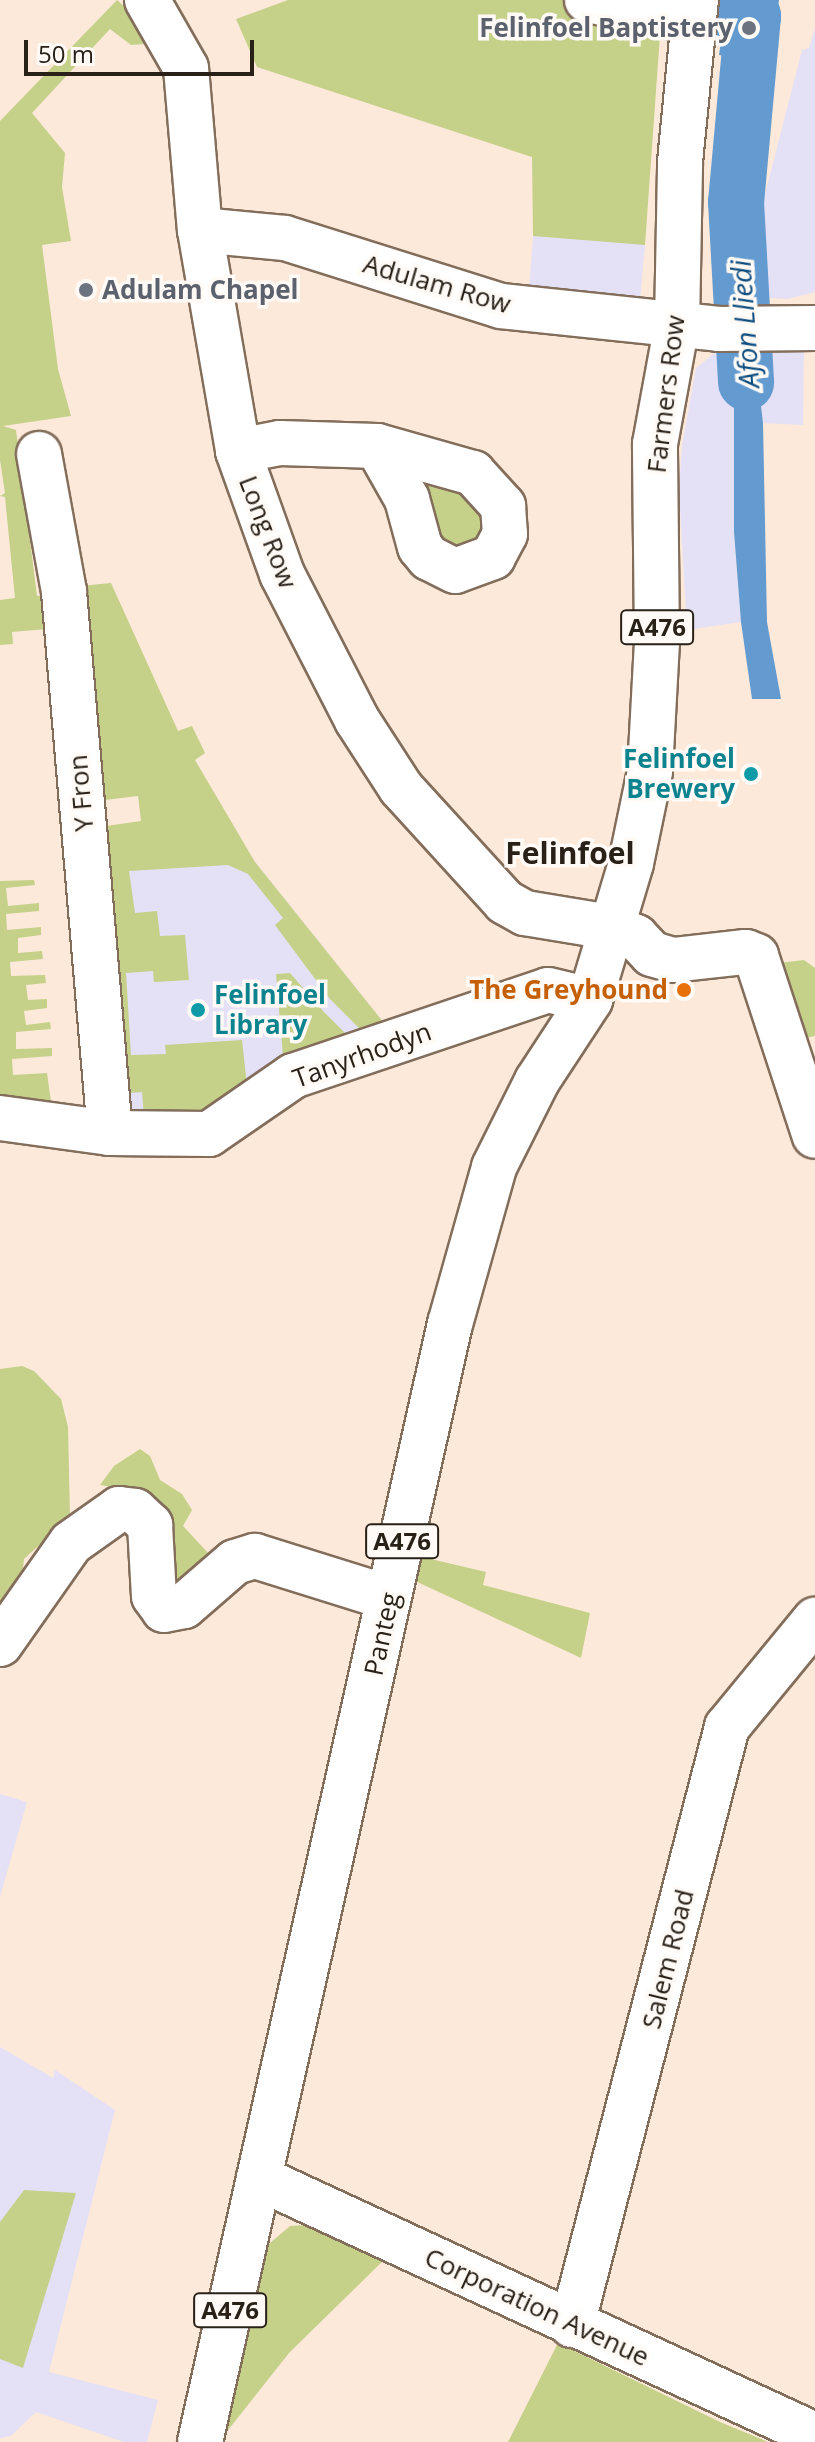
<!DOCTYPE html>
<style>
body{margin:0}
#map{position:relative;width:815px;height:2442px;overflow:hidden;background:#fde9d9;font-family:"Open Sans",sans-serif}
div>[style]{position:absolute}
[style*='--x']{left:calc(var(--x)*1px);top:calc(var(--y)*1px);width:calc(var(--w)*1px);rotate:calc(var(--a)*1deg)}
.commercial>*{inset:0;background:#e4e0f6}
.green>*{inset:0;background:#c5d089}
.water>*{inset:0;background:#639bd1}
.river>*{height:56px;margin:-28px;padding:0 28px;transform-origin:28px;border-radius:28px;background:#639bd1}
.roads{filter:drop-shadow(2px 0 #836d5b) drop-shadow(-2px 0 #836d5b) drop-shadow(0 2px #836d5b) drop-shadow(0 -2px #836d5b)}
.minor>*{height:44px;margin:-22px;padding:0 22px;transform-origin:22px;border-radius:22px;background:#fff}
.major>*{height:44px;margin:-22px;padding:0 22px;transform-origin:22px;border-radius:22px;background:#fff}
.dots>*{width:22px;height:22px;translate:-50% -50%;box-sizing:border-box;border:4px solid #fffaf5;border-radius:50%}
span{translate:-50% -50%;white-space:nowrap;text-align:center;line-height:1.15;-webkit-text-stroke:7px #fffaf5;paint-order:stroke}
.shield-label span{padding:2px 6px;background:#fffaf5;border:2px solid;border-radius:6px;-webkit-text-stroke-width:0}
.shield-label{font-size:24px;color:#292018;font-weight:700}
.worship-label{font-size:26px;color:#5b616d;font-weight:700}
.right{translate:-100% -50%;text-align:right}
.left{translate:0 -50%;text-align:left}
.street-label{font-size:26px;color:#292018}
.culture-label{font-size:26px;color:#0d838f;font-weight:700}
.food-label{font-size:26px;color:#c56008;font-weight:700}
.water-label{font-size:28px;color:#0c4c7f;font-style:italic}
.quarter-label{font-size:30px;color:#292018;font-weight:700}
.scale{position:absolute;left:24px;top:40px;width:230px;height:36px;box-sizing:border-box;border:4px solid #292018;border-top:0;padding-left:10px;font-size:24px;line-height:28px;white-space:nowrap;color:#292018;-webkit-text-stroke:6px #fffaf5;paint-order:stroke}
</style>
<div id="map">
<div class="commercial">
<div style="clip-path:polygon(815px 28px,815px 292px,788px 299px,751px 297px,747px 272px,754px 237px,802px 50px,809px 48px)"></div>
<div style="clip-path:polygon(544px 234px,645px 245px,640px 300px,529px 291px,533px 236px)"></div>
<div style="clip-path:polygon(723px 346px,734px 346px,734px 532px,741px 622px,687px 630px,679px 490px,682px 446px,696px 368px)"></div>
<div style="clip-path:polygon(754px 347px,804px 347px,803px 425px,763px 423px)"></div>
<div style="clip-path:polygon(255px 862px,388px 1028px,275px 1060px,209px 1121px,136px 1118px,128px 1110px,118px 959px,110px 958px,104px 872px)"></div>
<div style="clip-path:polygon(0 1794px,27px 1802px,0 1897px)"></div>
<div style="clip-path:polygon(0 2047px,53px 2078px,55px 2070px,115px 2110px,49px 2372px,158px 2400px,147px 2442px,124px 2442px,36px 2412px,11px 2436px,0 2438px)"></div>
</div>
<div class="green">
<div style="clip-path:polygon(117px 0,149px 29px,146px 44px,131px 45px,110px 29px,32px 113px,65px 153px,62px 187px,71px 241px,42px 245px,58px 369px,71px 416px,3px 426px,16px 430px,37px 596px,46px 595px,47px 629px,12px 632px,13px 644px,0 645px,0 600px,15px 598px,5px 497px,0 496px,5px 493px,0 460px,0 121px)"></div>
<div style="clip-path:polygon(288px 0,568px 0,660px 35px,645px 245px,533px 236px,532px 157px,257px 67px,236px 19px)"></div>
<div style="clip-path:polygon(411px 473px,470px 483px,491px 544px,433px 550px)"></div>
<div style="clip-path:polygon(111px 583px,178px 731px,192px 726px,205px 753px,195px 760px,255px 862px,388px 1028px,365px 1034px,330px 999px,275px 925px,283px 918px,248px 874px,228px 865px,129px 871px,135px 913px,157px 911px,160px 936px,185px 935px,189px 980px,154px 982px,153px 971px,126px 973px,131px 1055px,166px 1054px,165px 1045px,242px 1040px,247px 1086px,209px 1121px,144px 1117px,142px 1092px,128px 1093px,118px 959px,110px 958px,99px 827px,141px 821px,138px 796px,97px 801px,80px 586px)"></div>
<div style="clip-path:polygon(34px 880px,35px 885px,6px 888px,8px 906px,39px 903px,39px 911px,6px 914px,7px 930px,41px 927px,41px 935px,18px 938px,18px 953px,42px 951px,43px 959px,10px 962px,11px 976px,45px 975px,46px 983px,26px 985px,28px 1000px,47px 999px,47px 1008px,24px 1011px,26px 1025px,50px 1022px,51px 1029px,16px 1032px,16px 1049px,52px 1048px,52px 1056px,12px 1059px,13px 1075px,47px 1073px,52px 1109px,0 1103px,0 881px)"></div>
<div style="clip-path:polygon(804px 960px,815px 968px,815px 1036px,796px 1040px,771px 964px)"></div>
<div style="clip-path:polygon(290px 973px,323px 1011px,350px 1038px,283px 1056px,276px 974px)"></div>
<div style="clip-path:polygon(22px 1366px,34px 1371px,61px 1399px,68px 1427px,70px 1517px,24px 1559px,22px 1579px,0 1614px,0 1369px)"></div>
<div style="clip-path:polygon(140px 1449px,150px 1456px,160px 1480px,182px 1494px,192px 1510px,183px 1526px,210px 1555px,176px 1589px,120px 1488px,100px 1485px,114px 1466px)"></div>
<div style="clip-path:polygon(418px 1556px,486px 1572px,483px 1585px,590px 1613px,581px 1658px,413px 1580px)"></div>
<div style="clip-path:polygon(24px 2190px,76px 2193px,23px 2368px,0 2359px,0 2222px)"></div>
<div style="clip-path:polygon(307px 2225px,389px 2255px,289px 2353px,221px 2439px,263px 2249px,290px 2226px)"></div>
<div style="clip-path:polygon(558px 2343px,720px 2422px,768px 2442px,508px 2442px)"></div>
</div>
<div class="water">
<div style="clip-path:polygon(727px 0,779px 0,770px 63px,719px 55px)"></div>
<div style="clip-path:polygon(734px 346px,754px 347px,763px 423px,767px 622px,781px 699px,752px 699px,741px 622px,734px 532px)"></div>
</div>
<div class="river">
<div style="--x:688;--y:0;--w:67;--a:13.8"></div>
<div style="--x:753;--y:16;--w:187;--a:95.2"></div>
<div style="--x:736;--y:202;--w:181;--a:86.8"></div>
</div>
<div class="roads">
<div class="minor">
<div style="--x:147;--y:0;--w:78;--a:60.2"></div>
<div style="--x:186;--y:68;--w:163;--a:85.1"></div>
<div style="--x:200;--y:230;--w:224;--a:80.2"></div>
<div style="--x:238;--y:451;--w:131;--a:70.3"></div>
<div style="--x:282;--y:574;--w:164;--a:62.8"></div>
<div style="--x:357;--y:720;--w:81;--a:57.1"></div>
<div style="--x:401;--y:788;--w:154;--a:47.6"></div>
<div style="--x:505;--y:902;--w:23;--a:29"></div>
<div style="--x:525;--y:913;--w:86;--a:9.4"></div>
<div style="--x:610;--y:927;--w:28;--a:21"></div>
<div style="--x:636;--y:937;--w:23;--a:47"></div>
<div style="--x:652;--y:954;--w:22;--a:16"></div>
<div style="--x:673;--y:960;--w:73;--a:-6.3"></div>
<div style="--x:746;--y:952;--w:11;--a:22"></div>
<div style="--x:756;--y:956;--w:189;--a:71.9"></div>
<div style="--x:587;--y:0;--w:108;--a:11.2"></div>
<div style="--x:200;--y:230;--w:85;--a:5.4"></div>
<div style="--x:285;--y:238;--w:226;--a:17.5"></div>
<div style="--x:501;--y:306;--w:219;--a:6"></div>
<div style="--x:719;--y:329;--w:96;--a:-0.6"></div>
<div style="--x:238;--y:451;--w:43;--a:-10.8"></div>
<div style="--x:280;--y:443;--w:97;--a:1.8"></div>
<div style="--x:377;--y:446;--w:100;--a:15.7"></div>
<div style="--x:473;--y:473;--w:45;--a:47.7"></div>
<div style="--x:503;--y:506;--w:28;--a:86"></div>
<div style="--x:505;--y:534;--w:26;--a:118"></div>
<div style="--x:493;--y:557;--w:40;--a:159.8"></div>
<div style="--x:455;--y:571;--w:29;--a:-153"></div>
<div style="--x:429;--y:558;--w:14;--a:-129"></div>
<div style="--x:420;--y:547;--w:50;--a:-105.2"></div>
<div style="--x:407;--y:499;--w:61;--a:-119.5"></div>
<div style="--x:39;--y:454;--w:140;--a:79.7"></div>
<div style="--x:64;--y:592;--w:543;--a:85.14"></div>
<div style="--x:0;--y:1118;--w:111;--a:7.8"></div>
<div style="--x:110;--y:1133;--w:99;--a:0.6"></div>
<div style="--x:209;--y:1134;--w:102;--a:-34.6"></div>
<div style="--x:293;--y:1076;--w:269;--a:-18.6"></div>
<div style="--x:548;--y:990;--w:43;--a:13.4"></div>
<div style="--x:0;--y:1644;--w:123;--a:-54.9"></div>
<div style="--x:71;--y:1543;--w:59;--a:-35.3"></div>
<div style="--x:119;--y:1509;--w:16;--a:7"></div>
<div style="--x:135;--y:1511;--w:21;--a:43"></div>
<div style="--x:150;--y:1525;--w:71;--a:86.8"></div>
<div style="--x:154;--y:1596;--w:17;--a:54"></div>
<div style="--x:164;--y:1610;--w:20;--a:-11"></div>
<div style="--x:184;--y:1606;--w:67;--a:-40.8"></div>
<div style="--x:235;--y:1562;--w:21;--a:-17"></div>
<div style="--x:255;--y:1556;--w:140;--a:17.4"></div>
<div style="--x:259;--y:2178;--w:613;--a:24.81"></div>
<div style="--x:572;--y:2325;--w:618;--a:-75.47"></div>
<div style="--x:727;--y:1727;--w:139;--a:-50.6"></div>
</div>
<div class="major">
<div style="--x:200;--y:2442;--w:1146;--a:-77.4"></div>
<div style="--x:450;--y:1324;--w:163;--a:-74.3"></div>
<div style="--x:494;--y:1167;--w:96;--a:-63.4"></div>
<div style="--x:537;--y:1081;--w:97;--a:-56.8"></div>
<div style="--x:590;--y:1000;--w:143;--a:-73.3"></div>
<div style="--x:631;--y:863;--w:94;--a:-78.3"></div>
<div style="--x:650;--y:771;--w:129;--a:-86.9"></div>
<div style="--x:657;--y:642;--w:198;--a:-90.6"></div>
<div style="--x:655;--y:444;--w:122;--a:-79.6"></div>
<div style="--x:677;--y:324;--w:162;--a:-88.9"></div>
<div style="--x:680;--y:162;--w:163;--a:-84.4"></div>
</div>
</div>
<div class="dots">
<div style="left:749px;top:28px;background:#6b7280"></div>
<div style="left:86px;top:290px;background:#6b7280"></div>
<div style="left:751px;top:774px;background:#0f9aa8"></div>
<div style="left:684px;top:990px;background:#e8710a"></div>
<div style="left:198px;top:1010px;background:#0f9aa8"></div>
</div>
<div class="shield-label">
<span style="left:657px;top:627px">A476</span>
<span style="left:402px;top:1541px">A476</span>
<span style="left:230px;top:2310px">A476</span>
</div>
<div class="worship-label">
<span class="right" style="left:733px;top:28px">Felinfoel Baptistery</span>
<span class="left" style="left:102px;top:290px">Adulam Chapel</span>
</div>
<div class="street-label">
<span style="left:437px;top:284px;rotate:16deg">Adulam Row</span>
<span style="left:666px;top:394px;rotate:-83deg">Farmers Row</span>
<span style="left:268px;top:532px;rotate:69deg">Long Row</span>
<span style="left:81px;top:793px;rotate:-95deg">Y Fron</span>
<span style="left:362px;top:1055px;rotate:-20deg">Tanyrhodyn</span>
<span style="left:382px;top:1634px;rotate:-78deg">Panteg</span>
<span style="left:668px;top:1959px;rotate:-76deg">Salem Road</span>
<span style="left:537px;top:2307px;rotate:25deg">Corporation Avenue</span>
</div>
<div class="culture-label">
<span class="right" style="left:735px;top:774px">Felinfoel<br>Brewery</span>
<span class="left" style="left:214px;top:1010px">Felinfoel<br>Library</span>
</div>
<div class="food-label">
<span class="right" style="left:668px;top:990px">The Greyhound</span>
</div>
<div class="water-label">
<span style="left:744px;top:324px;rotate:-94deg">Afon Lliedi</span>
</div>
<div class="quarter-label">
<span style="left:570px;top:853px">Felinfoel</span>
</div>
<div class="scale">50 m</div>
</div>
